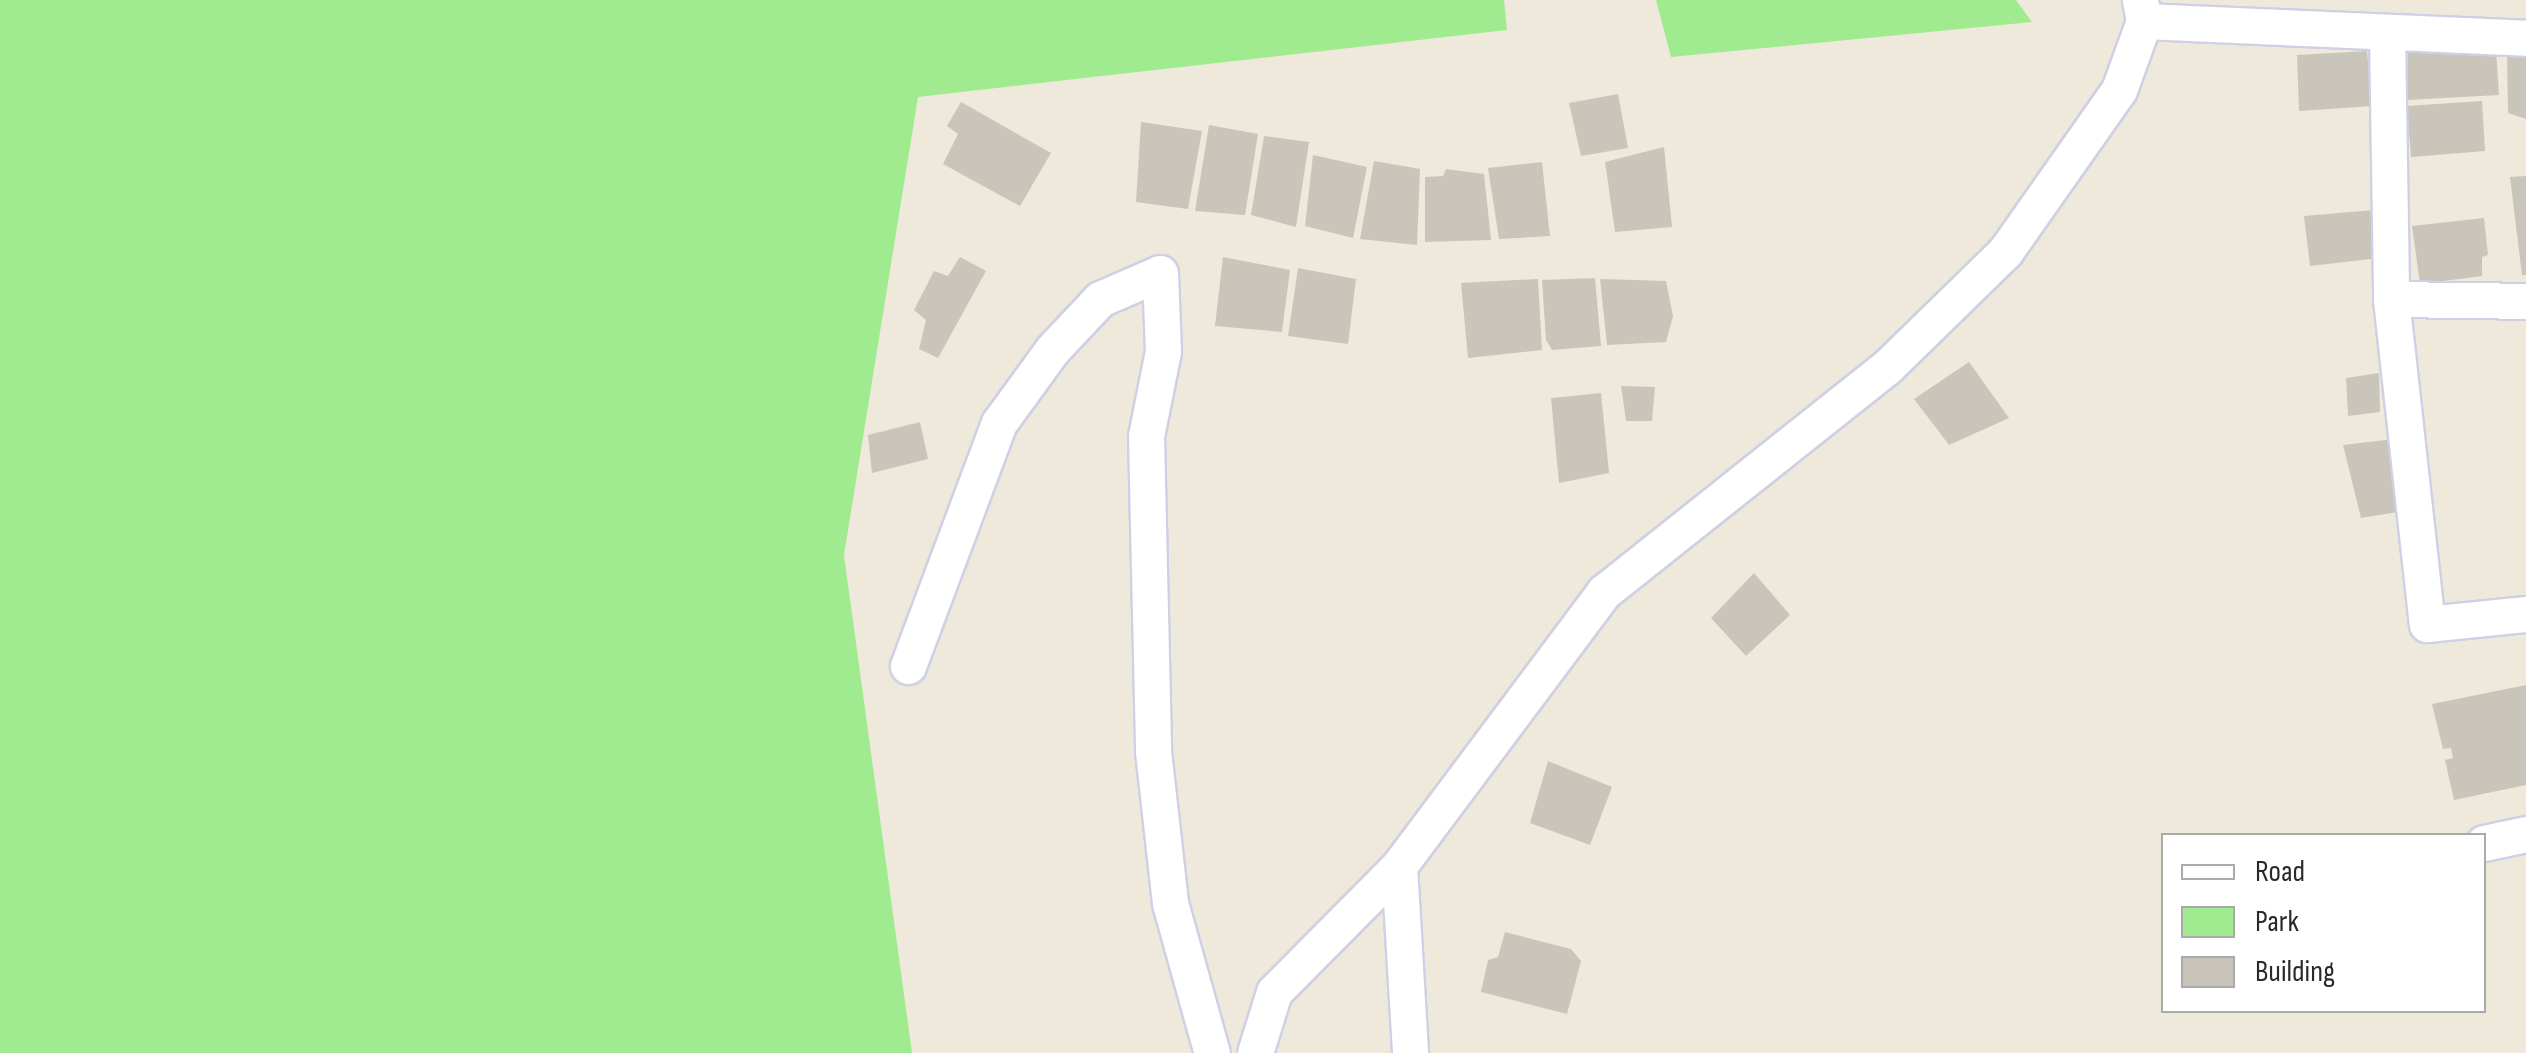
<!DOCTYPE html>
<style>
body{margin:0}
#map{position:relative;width:2526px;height:1053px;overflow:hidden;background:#eee9da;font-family:"Sofia Sans Condensed",sans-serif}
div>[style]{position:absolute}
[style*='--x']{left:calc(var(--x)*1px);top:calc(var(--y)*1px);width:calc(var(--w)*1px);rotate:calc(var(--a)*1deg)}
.green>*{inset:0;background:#a0eb90}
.building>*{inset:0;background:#c9c5ba}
.roads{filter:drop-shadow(2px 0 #cfd0e5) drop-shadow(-2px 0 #cfd0e5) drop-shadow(0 2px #cfd0e5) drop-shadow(0 -2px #cfd0e5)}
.street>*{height:35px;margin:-17.5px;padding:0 17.5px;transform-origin:17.5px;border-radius:17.5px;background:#fff}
span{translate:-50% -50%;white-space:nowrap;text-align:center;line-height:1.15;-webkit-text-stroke:8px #fff;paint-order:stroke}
.legend{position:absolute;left:2161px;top:833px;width:325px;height:180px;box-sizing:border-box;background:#fff;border:2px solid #aaa;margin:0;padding:12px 18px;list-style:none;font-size:30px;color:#2a2a2a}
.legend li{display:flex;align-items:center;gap:20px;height:50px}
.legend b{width:50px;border:2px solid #aaa}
</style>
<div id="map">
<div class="green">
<div style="clip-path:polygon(0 0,1504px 0,1507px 30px,918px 97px,844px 555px,912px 1053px,0 1053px)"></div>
<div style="clip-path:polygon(1656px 0,2016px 0,2032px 22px,1671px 57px)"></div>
</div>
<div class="building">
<div style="clip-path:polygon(2496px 49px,2499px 95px,2408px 100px,2408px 53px)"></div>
<div style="clip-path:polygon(2367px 51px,2372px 106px,2299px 111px,2297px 55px)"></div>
<div style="clip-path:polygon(2507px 52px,2526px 52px,2526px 119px,2508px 113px)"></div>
<div style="clip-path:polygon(1618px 94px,1628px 148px,1581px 156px,1569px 103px)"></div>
<div style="clip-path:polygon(2482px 101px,2485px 151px,2411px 157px,2407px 106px)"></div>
<div style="clip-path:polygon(961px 102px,1051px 153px,1020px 206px,943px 164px,958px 134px,947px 126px)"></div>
<div style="clip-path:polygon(1141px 122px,1202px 131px,1188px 209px,1136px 202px)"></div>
<div style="clip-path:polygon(1209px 125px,1258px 134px,1245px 215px,1195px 211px)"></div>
<div style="clip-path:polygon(1264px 136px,1309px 142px,1296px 227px,1251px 215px)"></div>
<div style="clip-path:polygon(1664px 147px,1672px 227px,1615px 232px,1605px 162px)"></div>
<div style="clip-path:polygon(1313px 155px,1367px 167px,1353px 238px,1305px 226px)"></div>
<div style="clip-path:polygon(1374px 161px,1420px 169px,1417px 245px,1360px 239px)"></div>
<div style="clip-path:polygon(1542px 162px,1550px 236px,1499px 239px,1488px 168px)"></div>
<div style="clip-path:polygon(1446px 169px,1484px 174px,1491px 240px,1425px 242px,1425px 177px,1443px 176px)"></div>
<div style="clip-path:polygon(2526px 176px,2526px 275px,2522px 275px,2510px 177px)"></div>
<div style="clip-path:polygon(2374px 210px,2379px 258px,2310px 266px,2304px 216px)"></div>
<div style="clip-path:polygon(2484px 218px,2488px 255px,2482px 257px,2482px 276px,2420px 284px,2412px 226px)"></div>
<div style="clip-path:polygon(960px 257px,986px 271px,938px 358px,919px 349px,926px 320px,914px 310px,934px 271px,948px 276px)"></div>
<div style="clip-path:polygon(1223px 257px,1290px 270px,1282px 332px,1215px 326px)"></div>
<div style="clip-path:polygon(1298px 268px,1356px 279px,1348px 344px,1288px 336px)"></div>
<div style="clip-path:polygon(1595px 278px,1601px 346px,1552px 350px,1546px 340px,1542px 280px)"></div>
<div style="clip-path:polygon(1538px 279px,1542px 350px,1468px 358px,1461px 283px)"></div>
<div style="clip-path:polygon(1600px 279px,1666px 281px,1673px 316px,1666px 342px,1607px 345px)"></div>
<div style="clip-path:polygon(1969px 362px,2009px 418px,1949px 445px,1914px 399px)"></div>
<div style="clip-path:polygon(2379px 373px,2380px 412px,2348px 416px,2346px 378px)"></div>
<div style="clip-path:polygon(1621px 386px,1655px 387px,1652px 421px,1626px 421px)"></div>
<div style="clip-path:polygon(1601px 393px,1609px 473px,1559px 483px,1551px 398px)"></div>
<div style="clip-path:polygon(920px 422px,928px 459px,872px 473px,868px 435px)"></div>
<div style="clip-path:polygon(2394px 439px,2404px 511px,2361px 518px,2343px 445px)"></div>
<div style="clip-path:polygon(1754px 573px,1790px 615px,1746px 656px,1711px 618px)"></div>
<div style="clip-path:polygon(2526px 685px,2526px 785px,2454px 800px,2445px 760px,2453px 758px,2451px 748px,2443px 749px,2432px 704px)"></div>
<div style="clip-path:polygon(1548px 761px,1612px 787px,1590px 845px,1530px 823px)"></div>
<div style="clip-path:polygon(1505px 932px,1571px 949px,1581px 961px,1567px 1014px,1481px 992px,1488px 960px,1498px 957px)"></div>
</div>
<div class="roads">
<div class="street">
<div style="--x:2144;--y:21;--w:382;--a:2.5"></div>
<div style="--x:2387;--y:34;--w:265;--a:89.1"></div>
<div style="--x:2391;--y:299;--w:327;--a:83.7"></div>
<div style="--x:2427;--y:624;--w:100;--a:-5.8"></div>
<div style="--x:2391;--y:299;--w:135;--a:0.8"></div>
<div style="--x:908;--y:666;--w:259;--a:-69.5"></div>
<div style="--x:999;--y:423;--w:90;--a:-54"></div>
<div style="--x:1052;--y:350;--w:70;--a:-46.7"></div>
<div style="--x:1100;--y:299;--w:65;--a:-23.4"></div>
<div style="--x:1160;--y:273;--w:78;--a:87.8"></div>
<div style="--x:1163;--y:351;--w:87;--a:101.3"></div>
<div style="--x:1146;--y:436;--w:315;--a:88.7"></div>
<div style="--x:1153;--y:751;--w:153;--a:83.6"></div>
<div style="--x:1170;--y:903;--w:156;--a:74.4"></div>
<div style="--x:2484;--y:843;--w:43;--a:-12.1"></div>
<div style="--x:1399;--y:866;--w:187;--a:86.6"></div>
<div style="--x:1255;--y:1053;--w:64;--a:-72.7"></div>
<div style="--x:1274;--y:992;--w:177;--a:-45.2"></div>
<div style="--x:1399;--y:866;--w:342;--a:-53.2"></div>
<div style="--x:1604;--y:592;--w:362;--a:-38.5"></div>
<div style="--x:1887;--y:367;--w:165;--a:-44.3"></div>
<div style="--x:2005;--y:252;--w:198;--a:-54.9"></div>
<div style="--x:2119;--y:90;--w:73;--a:-70.1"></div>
<div style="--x:2144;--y:21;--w:21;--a:-101"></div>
</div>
</div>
<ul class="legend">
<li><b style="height:12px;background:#fff"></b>Road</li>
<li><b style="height:28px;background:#a0eb90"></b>Park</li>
<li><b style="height:28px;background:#c9c5ba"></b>Building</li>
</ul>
</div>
